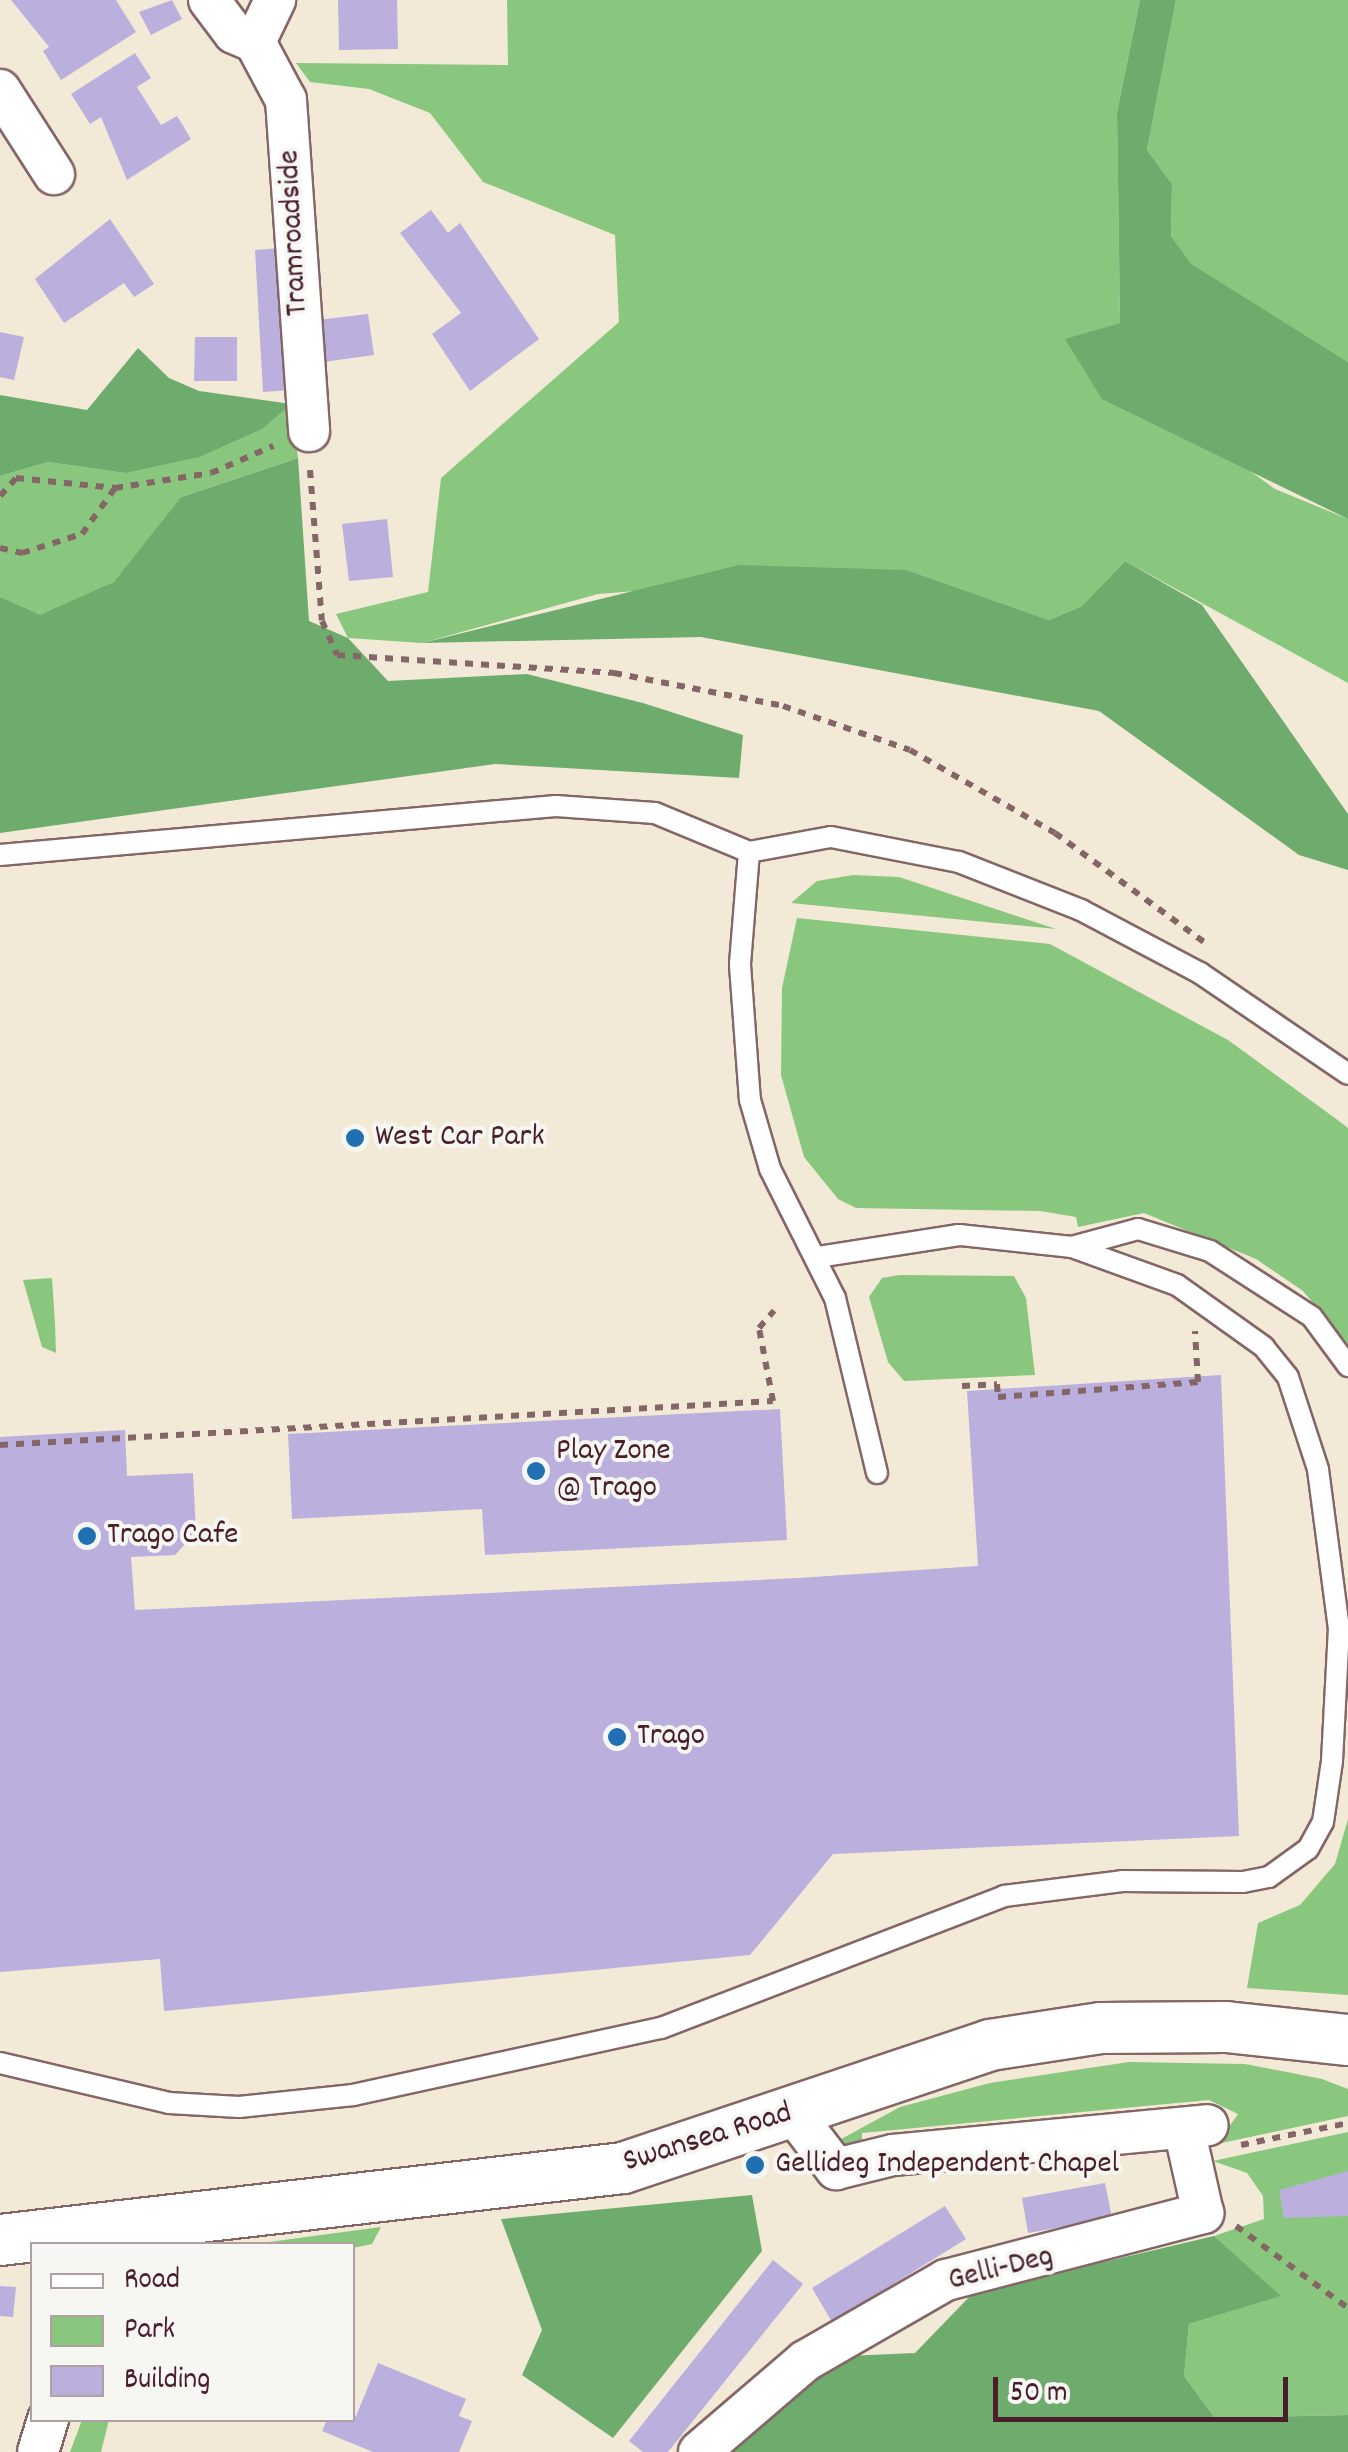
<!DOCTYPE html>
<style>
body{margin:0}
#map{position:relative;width:1348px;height:2452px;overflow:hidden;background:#f3e9d7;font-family:Dekko,sans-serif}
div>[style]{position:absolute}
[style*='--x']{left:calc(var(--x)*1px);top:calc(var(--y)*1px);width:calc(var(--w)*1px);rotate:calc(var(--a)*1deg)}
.green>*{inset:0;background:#89c77e}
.forest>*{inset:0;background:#6eac6d}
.building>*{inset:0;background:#bbafde}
.path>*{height:6px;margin-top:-3px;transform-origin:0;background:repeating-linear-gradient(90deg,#856667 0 8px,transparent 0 16px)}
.roads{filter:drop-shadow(2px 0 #856667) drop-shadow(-2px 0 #856667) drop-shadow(0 2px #856667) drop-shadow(0 -2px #856667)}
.service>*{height:20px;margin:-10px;padding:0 10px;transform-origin:10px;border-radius:10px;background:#fff}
.minor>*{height:40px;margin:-20px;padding:0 20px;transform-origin:20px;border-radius:20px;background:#fff}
.tertiary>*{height:50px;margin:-25px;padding:0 25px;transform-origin:25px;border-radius:25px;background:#fff}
.dots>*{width:28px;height:28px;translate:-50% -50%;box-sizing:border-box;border:5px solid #f6f6f2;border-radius:50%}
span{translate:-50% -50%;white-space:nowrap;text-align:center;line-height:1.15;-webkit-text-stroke:8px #f6f6f2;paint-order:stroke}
.street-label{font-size:32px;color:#4a1f2b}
.poi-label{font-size:32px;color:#4a1f2b}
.left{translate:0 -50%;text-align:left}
.legend{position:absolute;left:30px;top:2242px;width:325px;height:180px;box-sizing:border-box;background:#f6f6f2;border:2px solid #b1a0a2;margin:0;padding:12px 18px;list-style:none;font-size:30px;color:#4a1f2b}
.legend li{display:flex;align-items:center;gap:20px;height:50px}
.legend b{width:50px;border:2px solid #b1a0a2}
.scale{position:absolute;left:993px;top:2377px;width:295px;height:45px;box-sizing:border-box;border:5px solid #4a1f2b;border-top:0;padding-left:12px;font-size:30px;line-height:35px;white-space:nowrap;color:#4a1f2b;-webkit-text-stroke:8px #f6f6f2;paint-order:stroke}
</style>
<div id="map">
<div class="green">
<div style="clip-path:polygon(507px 0,1140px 0,1117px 112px,1120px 323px,1066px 340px,1275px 489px,1348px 519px,1348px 683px,1125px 561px,1082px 606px,1049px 620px,907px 570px,598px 594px,422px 643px,348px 638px,336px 614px,428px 592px,441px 478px,619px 322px,615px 235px,483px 182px,430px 113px,369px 89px,310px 82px,296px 63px,508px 65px)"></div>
<div style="clip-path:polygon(1176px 0,1348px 0,1348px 362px,1190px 264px,1171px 236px,1172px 184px,1147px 150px)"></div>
<div style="clip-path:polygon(291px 404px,298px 458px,181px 497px,115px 582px,40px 616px,0 597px,0 476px,48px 462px,125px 473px)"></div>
<div style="clip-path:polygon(853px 875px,899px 877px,1056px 929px,791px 903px,817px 881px)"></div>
<div style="clip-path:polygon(797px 918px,1050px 944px,1228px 1040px,1339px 1121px,1348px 1128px,1348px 1344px,1303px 1291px,1256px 1259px,1144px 1213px,1078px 1227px,1076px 1217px,1040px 1211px,856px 1208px,838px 1199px,804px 1157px,781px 1075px,782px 988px)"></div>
<div style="clip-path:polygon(899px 1275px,1014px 1276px,1026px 1298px,1035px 1375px,904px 1381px,888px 1362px,869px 1297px,882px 1278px)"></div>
<div style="clip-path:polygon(52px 1278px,55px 1323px,56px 1353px,42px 1347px,23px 1280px)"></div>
<div style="clip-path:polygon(1348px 1819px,1348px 1995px,1247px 1988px,1258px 1923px,1300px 1905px,1335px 1864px)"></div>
<div style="clip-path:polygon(1129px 2062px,1245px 2064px,1322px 2079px,1348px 2089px,1348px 2116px,1217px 2144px,1238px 2114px,1209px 2100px,862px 2133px,862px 2151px,832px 2144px,900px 2107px,990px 2083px)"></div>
<div style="clip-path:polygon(1348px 2132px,1348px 2415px,1215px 2418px,1184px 2376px,1189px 2324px,1280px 2296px,1214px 2236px,1264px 2219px,1263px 2196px,1247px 2173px,1213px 2161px)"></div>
<div style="clip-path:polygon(381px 2227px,372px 2244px,353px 2248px,254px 2244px)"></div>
<div style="clip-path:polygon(82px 2420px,109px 2420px,101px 2452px,70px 2452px)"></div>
</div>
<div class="forest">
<div style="clip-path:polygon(1140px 0,1176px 0,1147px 150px,1172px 184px,1171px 236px,1191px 264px,1348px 362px,1348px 519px,1102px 399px,1065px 339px,1120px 323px,1117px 112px)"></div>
<div style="clip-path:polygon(138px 348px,169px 378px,199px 391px,291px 404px,262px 429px,199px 457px,125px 473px,48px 462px,0 476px,0 395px,87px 410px)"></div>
<div style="clip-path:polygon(298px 458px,309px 621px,348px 638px,388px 681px,527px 674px,643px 703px,743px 735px,739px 778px,495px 764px,0 833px,0 597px,40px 615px,114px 582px,181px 497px)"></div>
<div style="clip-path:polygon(1125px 561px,1202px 605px,1348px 814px,1348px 870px,1299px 855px,1099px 711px,701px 637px,422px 643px,739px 565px,907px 570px,1049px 620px,1082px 606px)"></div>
<div style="clip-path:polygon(752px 2195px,762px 2251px,613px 2438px,522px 2375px,542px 2330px,501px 2219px)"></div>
<div style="clip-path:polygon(1214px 2236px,1281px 2296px,1189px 2324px,1184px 2376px,1215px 2418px,1348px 2415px,1348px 2452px,729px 2452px,758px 2419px,847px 2356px,915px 2353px,973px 2293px)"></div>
</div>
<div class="building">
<div style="clip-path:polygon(11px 0,116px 0,136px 32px,61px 80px,43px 51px,49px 47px)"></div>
<div style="clip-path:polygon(172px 0,182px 19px,151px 35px,139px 12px)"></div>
<div style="clip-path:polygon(338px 0,397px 0,398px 49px,339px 50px)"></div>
<div style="clip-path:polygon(135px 53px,151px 78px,137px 87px,161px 125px,177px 116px,191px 139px,127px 180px,101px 117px,90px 124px,71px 94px)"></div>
<div style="clip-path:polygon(431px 210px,448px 233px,460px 223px,539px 339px,470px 391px,432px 334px,461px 313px,400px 233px)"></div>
<div style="clip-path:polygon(110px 219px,154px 284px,134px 297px,124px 283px,64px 323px,35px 279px)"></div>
<div style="clip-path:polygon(281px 248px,290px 390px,263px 392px,255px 250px)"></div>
<div style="clip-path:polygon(368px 314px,374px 355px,323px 362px,317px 320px)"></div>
<div style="clip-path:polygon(0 332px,24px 337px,14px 380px,0 377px)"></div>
<div style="clip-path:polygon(195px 337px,237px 337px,237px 381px,194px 381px)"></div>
<div style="clip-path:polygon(387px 519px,393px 577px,349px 581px,342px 524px)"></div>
<div style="clip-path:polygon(1221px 1375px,1239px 1836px,833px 1854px,750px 1955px,164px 2011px,160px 1959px,0 1972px,0 1437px,125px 1430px,127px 1476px,193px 1473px,196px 1532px,175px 1555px,131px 1557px,135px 1610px,798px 1578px,978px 1566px,967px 1391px)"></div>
<div style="clip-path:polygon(780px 1409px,787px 1540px,485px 1555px,482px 1509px,292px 1519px,288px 1434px)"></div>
<div style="clip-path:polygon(1348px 2171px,1348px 2216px,1284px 2218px,1279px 2190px)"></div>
<div style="clip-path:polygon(1105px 2183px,1112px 2218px,1028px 2233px,1022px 2198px)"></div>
<div style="clip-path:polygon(945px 2206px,966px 2239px,832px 2322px,812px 2288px)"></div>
<div style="clip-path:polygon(773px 2260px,803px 2284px,668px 2452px,643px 2452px,629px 2441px)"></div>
<div style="clip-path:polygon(0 2286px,16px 2287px,13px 2317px,0 2316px)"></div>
<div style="clip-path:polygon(378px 2363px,466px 2399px,459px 2416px,472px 2421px,459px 2452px,373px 2452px,322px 2431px,327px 2420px,356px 2416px)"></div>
</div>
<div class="path">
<div style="--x:310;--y:470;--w:151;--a:85.5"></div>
<div style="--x:322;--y:621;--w:37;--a:66"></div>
<div style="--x:337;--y:655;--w:278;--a:3.7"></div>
<div style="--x:614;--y:673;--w:172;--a:11"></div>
<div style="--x:783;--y:706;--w:134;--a:19.1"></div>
<div style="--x:910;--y:750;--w:167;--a:29.8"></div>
<div style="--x:1055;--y:833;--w:185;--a:36.2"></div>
<div style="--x:0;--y:496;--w:24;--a:-48"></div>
<div style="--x:16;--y:478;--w:100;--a:5.8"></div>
<div style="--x:115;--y:488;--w:97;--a:-8.9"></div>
<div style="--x:211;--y:473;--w:68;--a:-23.5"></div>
<div style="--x:0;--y:548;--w:23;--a:13"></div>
<div style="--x:22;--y:553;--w:63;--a:-17.6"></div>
<div style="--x:82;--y:534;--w:57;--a:-54.3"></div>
<div style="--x:962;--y:1386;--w:35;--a:-3"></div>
<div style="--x:997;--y:1384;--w:13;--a:86"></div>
<div style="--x:998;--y:1397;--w:201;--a:-4.3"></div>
<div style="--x:1198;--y:1382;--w:51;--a:-93.4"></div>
<div style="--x:0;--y:1445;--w:774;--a:-3.26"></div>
<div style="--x:773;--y:1401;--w:74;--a:-100.9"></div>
<div style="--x:759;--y:1328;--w:23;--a:-49"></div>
<div style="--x:1241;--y:2145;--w:109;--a:-11.6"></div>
<div style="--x:1236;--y:2226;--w:139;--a:36.2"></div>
</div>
<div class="roads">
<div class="service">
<div style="--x:749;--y:852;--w:113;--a:94.6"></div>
<div style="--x:740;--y:965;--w:135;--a:85.8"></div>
<div style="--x:750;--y:1100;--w:72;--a:73.8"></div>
<div style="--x:770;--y:1169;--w:144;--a:63.3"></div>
<div style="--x:835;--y:1298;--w:180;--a:76.5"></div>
<div style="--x:0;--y:855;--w:558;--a:-5.04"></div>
<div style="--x:556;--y:806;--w:99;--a:4"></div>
<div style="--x:655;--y:813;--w:102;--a:22.5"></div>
<div style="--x:749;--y:852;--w:83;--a:-10.4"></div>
<div style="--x:831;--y:837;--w:130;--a:11.1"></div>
<div style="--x:959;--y:862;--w:131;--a:21.5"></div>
<div style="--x:1081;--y:910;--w:135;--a:27.9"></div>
<div style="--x:1200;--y:973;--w:179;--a:34.3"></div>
<div style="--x:1072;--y:1247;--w:68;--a:-15.3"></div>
<div style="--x:1138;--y:1229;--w:75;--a:17"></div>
<div style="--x:1210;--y:1251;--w:121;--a:32.9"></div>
<div style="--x:1312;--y:1317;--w:61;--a:53.7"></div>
<div style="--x:0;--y:2063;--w:174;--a:13.3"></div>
<div style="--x:169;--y:2103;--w:70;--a:3.3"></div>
<div style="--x:239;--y:2107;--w:115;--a:-6"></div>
<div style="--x:353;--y:2095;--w:315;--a:-12.3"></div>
<div style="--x:661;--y:2028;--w:368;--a:-21"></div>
<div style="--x:1004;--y:1896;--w:119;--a:-7.2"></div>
<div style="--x:1122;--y:1881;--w:121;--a:0.5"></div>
<div style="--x:1243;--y:1882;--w:26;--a:-11"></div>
<div style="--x:1269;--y:1877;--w:48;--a:-35.7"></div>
<div style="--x:1308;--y:1849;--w:31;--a:-61"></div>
<div style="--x:1323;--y:1822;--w:62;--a:-81.6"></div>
<div style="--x:1332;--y:1761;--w:132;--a:-87"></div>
<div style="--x:1339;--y:1629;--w:161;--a:-97.5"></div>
<div style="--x:1318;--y:1469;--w:97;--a:-108.1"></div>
<div style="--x:1288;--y:1377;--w:38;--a:-129"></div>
<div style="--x:1264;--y:1347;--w:107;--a:-144.5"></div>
<div style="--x:1177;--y:1285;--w:112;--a:-160.1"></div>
<div style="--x:1072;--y:1247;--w:114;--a:-173.9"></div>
<div style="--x:959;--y:1235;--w:142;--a:171.1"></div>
</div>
<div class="minor">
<div style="--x:209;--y:0;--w:41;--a:52.9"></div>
<div style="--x:234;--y:33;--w:23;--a:23"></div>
<div style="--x:255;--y:42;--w:47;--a:-64.5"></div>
<div style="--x:255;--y:42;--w:66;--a:61.9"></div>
<div style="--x:286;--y:100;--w:332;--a:86"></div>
<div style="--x:0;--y:90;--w:100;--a:57.3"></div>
<div style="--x:793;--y:2113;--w:71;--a:52.5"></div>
<div style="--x:836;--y:2169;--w:59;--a:-13.8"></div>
<div style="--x:893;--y:2155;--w:316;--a:-5.4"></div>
<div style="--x:38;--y:2452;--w:34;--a:-73"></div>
<div style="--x:699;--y:2452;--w:140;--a:-40.6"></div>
<div style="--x:805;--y:2361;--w:163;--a:-29.9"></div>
<div style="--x:946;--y:2280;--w:266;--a:-14.6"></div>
<div style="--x:1203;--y:2213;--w:86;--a:-102.7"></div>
</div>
<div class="tertiary">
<div style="--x:0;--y:2240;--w:627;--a:-6.59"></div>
<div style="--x:623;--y:2168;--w:387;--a:-18.5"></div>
<div style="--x:990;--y:2045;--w:112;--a:-8.7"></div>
<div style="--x:1101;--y:2028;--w:125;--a:-0.5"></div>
<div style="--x:1226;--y:2027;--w:123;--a:6.1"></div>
</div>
</div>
<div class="dots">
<div style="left:355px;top:1138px;background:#1f6fb2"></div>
<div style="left:536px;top:1471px;background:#1f6fb2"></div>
<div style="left:87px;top:1536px;background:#1f6fb2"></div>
<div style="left:617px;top:1737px;background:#1f6fb2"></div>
<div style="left:755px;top:2165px;background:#1f6fb2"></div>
</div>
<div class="street-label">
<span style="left:295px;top:233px;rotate:-93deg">Tramroadside</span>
<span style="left:708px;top:2139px;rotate:-17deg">Swansea Road</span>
<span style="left:1001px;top:2270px;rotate:-14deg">Gelli-Deg</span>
</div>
<div class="poi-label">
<span class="left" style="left:375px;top:1138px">West Car Park</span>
<span class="left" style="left:556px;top:1471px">Play Zone<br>@ Trago</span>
<span class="left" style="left:107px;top:1536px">Trago Cafe</span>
<span class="left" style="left:637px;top:1737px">Trago</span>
<span class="left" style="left:775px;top:2165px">Gellideg Independent Chapel</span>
</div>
<ul class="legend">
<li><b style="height:12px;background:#fff"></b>Road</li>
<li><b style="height:28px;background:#89c77e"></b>Park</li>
<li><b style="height:28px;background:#bbafde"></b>Building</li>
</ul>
<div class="scale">50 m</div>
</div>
